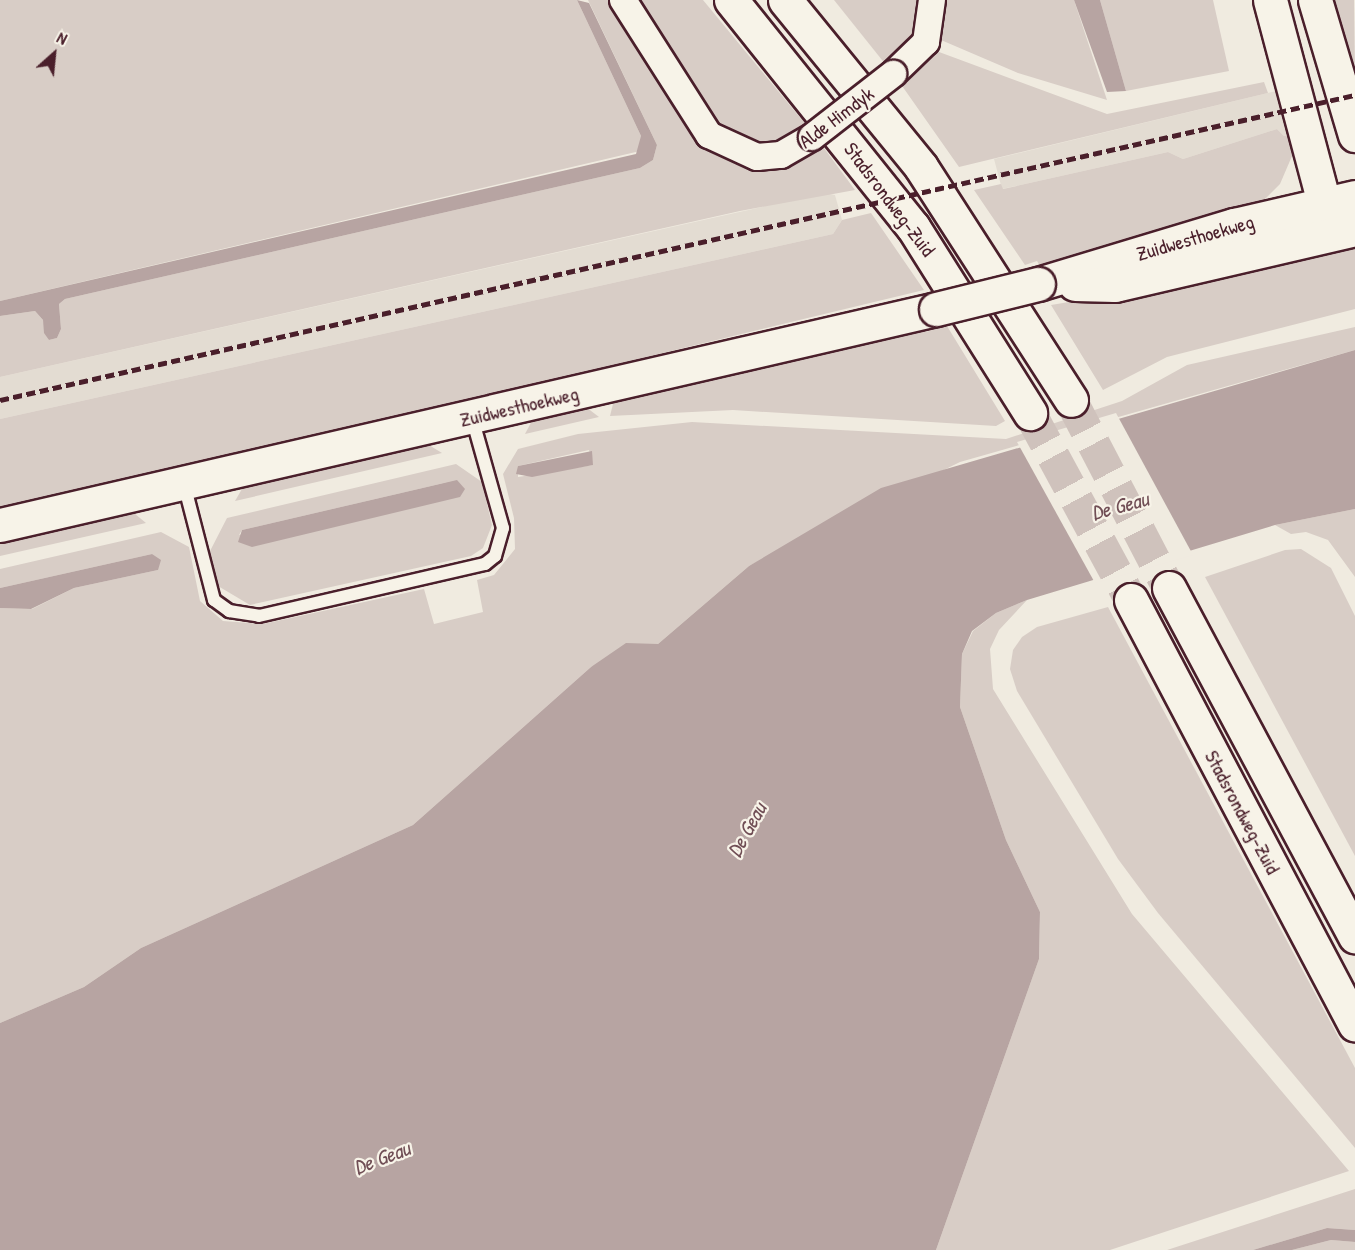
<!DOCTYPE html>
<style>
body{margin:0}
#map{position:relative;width:1355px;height:1250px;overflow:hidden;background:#f0ebe0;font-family:"Patrick Hand",sans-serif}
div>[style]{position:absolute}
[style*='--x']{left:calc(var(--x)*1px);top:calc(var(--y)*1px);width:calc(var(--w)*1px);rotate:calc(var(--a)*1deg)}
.built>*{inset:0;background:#e3dcd2}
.green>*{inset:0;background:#d8cdc6}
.water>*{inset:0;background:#b7a4a2}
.pier>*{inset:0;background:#f0ebe0}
.highway-tunnel>*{height:33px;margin-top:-16.5px;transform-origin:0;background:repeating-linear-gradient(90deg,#cfc2bc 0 33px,transparent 0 49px)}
.roads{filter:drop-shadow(2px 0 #4a1f2b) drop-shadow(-2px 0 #4a1f2b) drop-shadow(0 2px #4a1f2b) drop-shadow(0 -2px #4a1f2b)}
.lane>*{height:12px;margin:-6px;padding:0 6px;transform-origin:6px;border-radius:6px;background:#f7f3e8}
.street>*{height:26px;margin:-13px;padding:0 13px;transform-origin:13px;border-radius:13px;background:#f7f3e8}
.secondary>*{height:33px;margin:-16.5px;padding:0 16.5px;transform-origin:16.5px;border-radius:16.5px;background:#f7f3e8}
.highway>*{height:33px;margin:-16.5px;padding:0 16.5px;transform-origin:16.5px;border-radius:16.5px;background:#f7f3e8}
.rail>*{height:4.5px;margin-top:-2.25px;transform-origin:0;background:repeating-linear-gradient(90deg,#4a1f2b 0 9px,transparent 0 13.5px)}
.bridges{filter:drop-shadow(2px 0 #4a1f2b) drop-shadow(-2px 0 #4a1f2b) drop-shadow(0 2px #4a1f2b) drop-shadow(0 -2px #4a1f2b)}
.street-bridge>*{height:26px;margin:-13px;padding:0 13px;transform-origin:13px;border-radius:13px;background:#f7f3e8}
.secondary-bridge>*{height:33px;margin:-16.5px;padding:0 16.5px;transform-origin:16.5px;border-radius:16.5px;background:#f7f3e8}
span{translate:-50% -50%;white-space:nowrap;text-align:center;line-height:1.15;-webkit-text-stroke:4.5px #f7f3e8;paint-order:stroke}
.street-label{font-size:20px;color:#4a1f2b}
.water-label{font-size:21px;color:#704e55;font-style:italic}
.north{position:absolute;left:24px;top:24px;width:60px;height:60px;-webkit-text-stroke:4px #f7f3e8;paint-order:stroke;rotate:27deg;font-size:16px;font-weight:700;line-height:24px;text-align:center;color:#4a1f2b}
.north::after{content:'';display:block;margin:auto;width:21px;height:27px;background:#4a1f2b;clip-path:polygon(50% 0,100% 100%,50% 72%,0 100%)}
</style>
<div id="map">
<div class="built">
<div style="clip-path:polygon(1280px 90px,1293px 135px,1284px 136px,1277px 129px,1183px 159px,1168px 152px,1002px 189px,994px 159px)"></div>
<div style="clip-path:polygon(824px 193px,835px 195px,842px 220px,833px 234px,0 419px,0 377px)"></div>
</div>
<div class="green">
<div style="clip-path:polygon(0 0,577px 0,641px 136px,640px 151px,0 301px)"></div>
<div style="clip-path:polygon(588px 0,609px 0,692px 130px,712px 151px,743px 165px,769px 165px,798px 161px,821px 144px,855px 190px,740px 211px,0 377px,0 316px,35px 311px,43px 320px,49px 340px,57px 338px,61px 329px,59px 304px,65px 299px,640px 168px,653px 160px,657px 145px)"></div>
<div style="clip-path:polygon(635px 0,703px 0,807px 126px,787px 141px,757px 147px,717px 127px)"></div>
<div style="clip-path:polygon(834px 0,917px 0,914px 36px,886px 65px)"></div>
<div style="clip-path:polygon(941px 0,1074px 0,1107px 100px,1018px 73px,941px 40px)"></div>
<div style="clip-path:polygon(1100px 0,1213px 0,1229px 71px,1126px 91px)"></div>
<div style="clip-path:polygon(1325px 0,1354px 0,1355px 77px)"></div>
<div style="clip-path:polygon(931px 49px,1107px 114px,1264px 82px,1268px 93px,959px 167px,900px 83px,918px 69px)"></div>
<div style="clip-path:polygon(1277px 129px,1284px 136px,1293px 135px,1295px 149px,1280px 184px,1259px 205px,1040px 266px,1037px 261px,1025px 265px,974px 190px,1001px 184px,1003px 189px,1168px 152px,1183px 159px)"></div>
<div style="clip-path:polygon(871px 213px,924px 290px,0 513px,0 419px,833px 234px,842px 220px)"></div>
<div style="clip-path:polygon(1355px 240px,1355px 309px,1167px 357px,1103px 390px,1051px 305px,1141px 290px)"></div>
<div style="clip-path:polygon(947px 326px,1005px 421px,996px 426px,733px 410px,610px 416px,615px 396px,922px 328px,926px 332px)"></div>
<div style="clip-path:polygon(evenodd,1355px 327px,1355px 350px,960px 462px,749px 566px,658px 644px,591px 667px,413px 825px,141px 948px,84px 987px,0 1023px,0 608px,32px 609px,74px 588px,158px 570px,152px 554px,0 588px,0 569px,161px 532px,189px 547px,200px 601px,223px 621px,263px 624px,424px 589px,434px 624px,483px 612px,477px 580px,494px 575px,515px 549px,514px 518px,503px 474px,518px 449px,578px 434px,692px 422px,1006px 439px,1122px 401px,1187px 365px,1355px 327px,589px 450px,593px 465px,518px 477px,518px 466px,589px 450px)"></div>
<div style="clip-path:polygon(582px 404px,599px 417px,525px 434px,535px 415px)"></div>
<div style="clip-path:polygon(424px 442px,442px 453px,235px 501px,246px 482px)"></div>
<div style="clip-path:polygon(evenodd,456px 464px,482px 482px,492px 525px,483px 548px,471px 556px,250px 605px,218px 586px,209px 553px,227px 518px,456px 464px,457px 480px,239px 535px,242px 530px,457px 480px)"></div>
<div style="clip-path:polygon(129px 509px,146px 523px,0 556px,0 538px)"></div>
<div style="clip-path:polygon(1355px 509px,1355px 577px,1328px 540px,1306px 532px,1291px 534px,1275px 525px)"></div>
<div style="clip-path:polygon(1301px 549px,1331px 568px,1355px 616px,1355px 856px,1205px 577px,1285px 550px)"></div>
<div style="clip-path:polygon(1027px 600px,999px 630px,990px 649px,993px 689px,1132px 914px,1349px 1171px,1110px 1250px,936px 1250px,1039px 959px,1040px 912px,1006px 840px,960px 707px,962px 654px,973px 631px,996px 613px)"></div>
<div style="clip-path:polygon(1108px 607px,1355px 1068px,1355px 1148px,1158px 913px,1118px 859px,1017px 691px,1010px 669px,1013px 650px,1022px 637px,1037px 627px)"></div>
<div style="clip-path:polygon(1355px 1189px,1355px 1230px,1327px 1228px,1253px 1250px,1167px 1250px)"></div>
<div style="clip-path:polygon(1331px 1240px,1355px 1242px,1355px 1250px,1292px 1250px)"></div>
</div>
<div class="water">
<div style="clip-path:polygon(577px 0,589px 3px,657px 145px,653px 160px,640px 168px,65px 299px,59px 304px,61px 329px,57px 338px,49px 340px,44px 333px,43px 320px,35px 311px,0 316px,0 301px,636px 154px,641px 136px)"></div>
<div style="clip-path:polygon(1074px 0,1100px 0,1126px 91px,1107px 92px)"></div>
<div style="clip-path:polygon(1355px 350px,1355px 509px,1275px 525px,1027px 600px,996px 613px,972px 631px,962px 654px,960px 707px,1006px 840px,1040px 912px,1039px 959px,936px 1250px,0 1250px,0 1023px,84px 987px,141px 948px,413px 825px,591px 667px,626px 643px,658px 644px,749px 566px,881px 488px)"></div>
<div style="clip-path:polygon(592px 451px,593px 465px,532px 477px,516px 474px,518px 466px)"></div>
<div style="clip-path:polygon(457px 480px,465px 489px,460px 497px,252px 547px,238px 542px,242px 530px)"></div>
<div style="clip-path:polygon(152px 554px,161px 560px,158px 570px,74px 588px,31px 609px,0 608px,0 588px)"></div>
<div style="clip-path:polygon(1327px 1228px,1355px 1230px,1355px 1242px,1331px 1240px,1292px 1250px,1253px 1250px)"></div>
</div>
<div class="pier">
<div style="clip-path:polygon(1116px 413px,1193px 555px,1095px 583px,1017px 442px)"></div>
</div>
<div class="highway-tunnel">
<div style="--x:1071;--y:400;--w:212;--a:62.5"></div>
<div style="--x:1030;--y:413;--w:213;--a:61.6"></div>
</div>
<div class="roads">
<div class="lane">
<div style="--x:184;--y:484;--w:120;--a:75.5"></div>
<div style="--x:214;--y:600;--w:19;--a:36"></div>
<div style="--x:229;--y:611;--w:30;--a:9"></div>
<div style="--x:259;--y:616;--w:232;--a:-13"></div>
<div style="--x:485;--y:564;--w:13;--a:-39"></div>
<div style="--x:495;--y:556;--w:29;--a:-74"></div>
<div style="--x:503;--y:528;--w:114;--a:-105.7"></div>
</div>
<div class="street">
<div style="--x:623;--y:0;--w:160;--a:57.5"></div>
<div style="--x:709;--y:135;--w:53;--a:24.6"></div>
<div style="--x:757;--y:157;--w:24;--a:-5"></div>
<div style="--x:781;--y:155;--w:36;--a:-30"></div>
<div style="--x:893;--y:74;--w:46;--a:-44.1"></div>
<div style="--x:926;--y:42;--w:42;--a:-81.9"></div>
</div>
<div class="secondary">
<div style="--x:1270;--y:0;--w:210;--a:75.1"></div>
<div style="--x:1324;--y:203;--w:22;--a:39"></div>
<div style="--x:1315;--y:0;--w:141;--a:73.5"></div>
<div style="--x:1038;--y:284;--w:205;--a:-16.8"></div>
<div style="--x:1234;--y:225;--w:124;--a:-13"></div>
<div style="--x:1075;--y:284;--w:40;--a:1.4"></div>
<div style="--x:1115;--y:285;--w:246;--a:-13.1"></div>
<div style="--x:0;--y:525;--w:961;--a:-12.99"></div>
</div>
<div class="highway">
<div style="--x:731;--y:0;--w:291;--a:51.3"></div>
<div style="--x:913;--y:227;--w:220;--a:57.8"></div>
<div style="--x:785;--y:0;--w:215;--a:50.8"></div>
<div style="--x:921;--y:167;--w:277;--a:57.2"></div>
<div style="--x:1169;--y:588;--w:395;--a:61.9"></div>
<div style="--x:1131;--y:600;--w:480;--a:62.2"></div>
</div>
</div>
<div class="rail">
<div style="--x:0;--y:400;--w:1389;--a:-12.69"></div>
</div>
<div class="bridges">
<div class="street-bridge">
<div style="--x:812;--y:137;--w:103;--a:-37.9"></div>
</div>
<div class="secondary-bridge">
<div style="--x:936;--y:309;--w:105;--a:-13.8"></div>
</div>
</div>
<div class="street-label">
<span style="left:836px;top:117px;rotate:-37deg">Alde Himdyk</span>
<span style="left:890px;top:199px;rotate:53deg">Stadsrondweg-Zuid</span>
<span style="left:1195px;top:237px;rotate:-16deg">Zuidwesthoekweg</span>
<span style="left:519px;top:406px;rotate:-13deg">Zuidwesthoekweg</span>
<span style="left:1243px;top:812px;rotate:62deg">Stadsrondweg-Zuid</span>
</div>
<div class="water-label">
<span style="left:1120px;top:506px;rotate:-15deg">De Geau</span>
<span style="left:747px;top:830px;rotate:-61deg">De Geau</span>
<span style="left:382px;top:1158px;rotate:-21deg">De Geau</span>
</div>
<div class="north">N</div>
</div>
